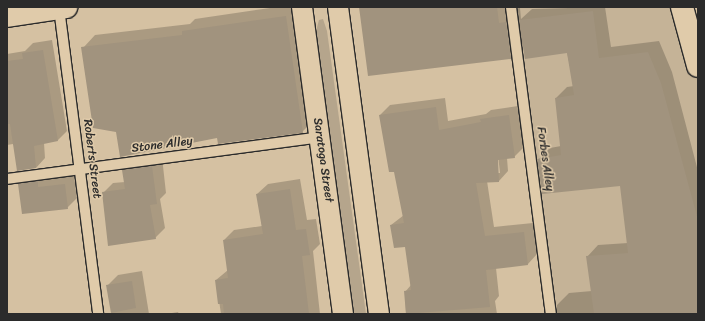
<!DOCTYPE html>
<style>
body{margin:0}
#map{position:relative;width:705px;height:321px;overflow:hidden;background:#d5c1a2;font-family:Sriracha,sans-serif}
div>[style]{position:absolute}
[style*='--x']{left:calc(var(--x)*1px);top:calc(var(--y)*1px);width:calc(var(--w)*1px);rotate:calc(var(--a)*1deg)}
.built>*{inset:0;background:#c5b397}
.green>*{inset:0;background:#b5a58c}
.shadow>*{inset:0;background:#0003}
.building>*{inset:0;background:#a1937e}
.roads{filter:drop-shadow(1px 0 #2b2b2b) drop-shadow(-1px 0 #2b2b2b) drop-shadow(0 1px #2b2b2b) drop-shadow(0 -1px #2b2b2b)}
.service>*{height:10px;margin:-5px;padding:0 5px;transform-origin:5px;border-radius:5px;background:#e0cbaa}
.minor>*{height:20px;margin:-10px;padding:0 10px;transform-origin:10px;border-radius:10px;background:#e0cbaa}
.secondary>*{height:22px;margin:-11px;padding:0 11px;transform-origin:11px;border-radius:11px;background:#e0cbaa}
.primary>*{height:22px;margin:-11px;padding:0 11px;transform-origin:11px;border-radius:11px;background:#e0cbaa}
span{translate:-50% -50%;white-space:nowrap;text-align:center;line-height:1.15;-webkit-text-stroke:3px #e0cbaa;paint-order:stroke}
.street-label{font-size:12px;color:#2b2b2b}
.frame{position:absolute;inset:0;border:8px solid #2b2b2b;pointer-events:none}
</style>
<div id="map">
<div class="built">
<div style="clip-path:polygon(511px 7px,682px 7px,698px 66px,698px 314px,551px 314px)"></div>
</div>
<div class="green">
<div style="clip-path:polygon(323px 19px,327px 31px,366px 314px,353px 314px,316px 31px,319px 20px)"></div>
</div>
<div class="shadow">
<div style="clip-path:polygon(277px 7px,299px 7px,315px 119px,302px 132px,218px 137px,121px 156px,117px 131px,83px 48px,95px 35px,190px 24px,195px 19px)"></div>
<div style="clip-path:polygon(360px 7px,512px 7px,512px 9px,520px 8px,521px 19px,532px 9px,605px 7px,611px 47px,659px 41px,672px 72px,698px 171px,698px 314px,556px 314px,557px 305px,569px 293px,592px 291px,587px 257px,598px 245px,628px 243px,621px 185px,538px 160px,550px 148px,561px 146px,556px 98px,567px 87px,574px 86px,567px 52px,524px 44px,511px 58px)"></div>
<div style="clip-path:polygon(52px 40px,67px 131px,58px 140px,44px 143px,45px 158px,36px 168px,13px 144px,7px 145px,7px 54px,25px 51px,33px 43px)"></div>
<div style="clip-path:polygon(evenodd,445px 98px,448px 121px,486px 114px,491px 110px,518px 106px,524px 147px,514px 157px,507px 158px,508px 171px,499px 181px,487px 181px,494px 227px,533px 223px,537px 254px,528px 264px,496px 268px,499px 296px,495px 301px,497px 314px,406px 314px,405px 292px,411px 285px,406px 246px,391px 225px,404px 215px,395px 170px,380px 115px,390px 105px,445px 98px,496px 155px,498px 155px,500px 173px,498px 173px,496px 155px)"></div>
<div style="clip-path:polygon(162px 157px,166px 193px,160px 199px,165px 228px,155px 238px,103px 193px,113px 183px,125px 182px,123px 170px,133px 161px)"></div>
<div style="clip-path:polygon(29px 175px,74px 175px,77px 198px,67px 208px,19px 184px)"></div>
<div style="clip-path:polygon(300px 179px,307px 220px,316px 219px,320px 244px,313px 251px,320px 314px,221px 314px,216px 280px,228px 270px,224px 240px,234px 230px,262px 226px,257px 194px,268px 184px)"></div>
<div style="clip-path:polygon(142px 271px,149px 314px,112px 314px,108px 285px,118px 275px)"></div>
<div style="clip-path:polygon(178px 312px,179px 314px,166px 314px)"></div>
</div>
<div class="building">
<div style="clip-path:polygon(359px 7px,497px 7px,499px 23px,506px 22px,511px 59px,368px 76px)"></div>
<div style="clip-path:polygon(593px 11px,599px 58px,648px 52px,661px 83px,698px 220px,698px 314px,594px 314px,586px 256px,628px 253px,620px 186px,542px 194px,537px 159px,561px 155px,555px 98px,574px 95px,567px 53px,525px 59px,519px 20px)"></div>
<div style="clip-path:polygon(286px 16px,303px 133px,218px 144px,217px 138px,120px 157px,116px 132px,93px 128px,81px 47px,182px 35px,182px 31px)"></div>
<div style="clip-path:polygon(43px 50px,58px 141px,34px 146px,36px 168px,17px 171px,10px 124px,7px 124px,7px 61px,23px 59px,22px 53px)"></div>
<div style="clip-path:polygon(436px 107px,439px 130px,481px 122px,480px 119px,509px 115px,515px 158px,498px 160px,499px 182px,476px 183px,485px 236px,524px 232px,528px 265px,486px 270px,490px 307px,406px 314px,404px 291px,411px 290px,405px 247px,394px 248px,390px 225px,404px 223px,394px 172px,389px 172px,379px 115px)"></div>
<div style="clip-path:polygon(152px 166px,157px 204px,150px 205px,156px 239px,108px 246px,102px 192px,125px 189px,122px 170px)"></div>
<div style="clip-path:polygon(38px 181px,38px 187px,65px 184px,68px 209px,22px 214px,18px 184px)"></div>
<div style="clip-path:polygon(290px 189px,296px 230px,306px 229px,310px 255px,302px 256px,309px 314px,224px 314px,223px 304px,218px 304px,215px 280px,228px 278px,223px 240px,263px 234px,256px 194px)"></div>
<div style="clip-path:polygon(132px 281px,136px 308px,111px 313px,106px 285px)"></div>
</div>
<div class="roads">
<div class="service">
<div style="--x:511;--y:7;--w:310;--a:82.6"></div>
<div style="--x:59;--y:8;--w:308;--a:82.7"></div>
<div style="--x:7;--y:179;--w:316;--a:-7.6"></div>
</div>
<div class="minor">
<div style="--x:302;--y:7;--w:310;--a:82.4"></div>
<div style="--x:338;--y:7;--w:310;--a:82.4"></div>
</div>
<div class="secondary">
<div style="--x:7;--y:16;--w:60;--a:-8.7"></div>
</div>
<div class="primary">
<div style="--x:682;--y:7;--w:61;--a:74.8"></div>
</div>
</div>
<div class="street-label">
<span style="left:162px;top:145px;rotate:-7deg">Stone Alley</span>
<span style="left:92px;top:159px;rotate:83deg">Roberts Street</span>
<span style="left:545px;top:159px;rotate:82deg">Forbes Alley</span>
<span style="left:323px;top:160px;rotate:82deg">Saratoga Street</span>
</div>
<div class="frame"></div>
</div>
